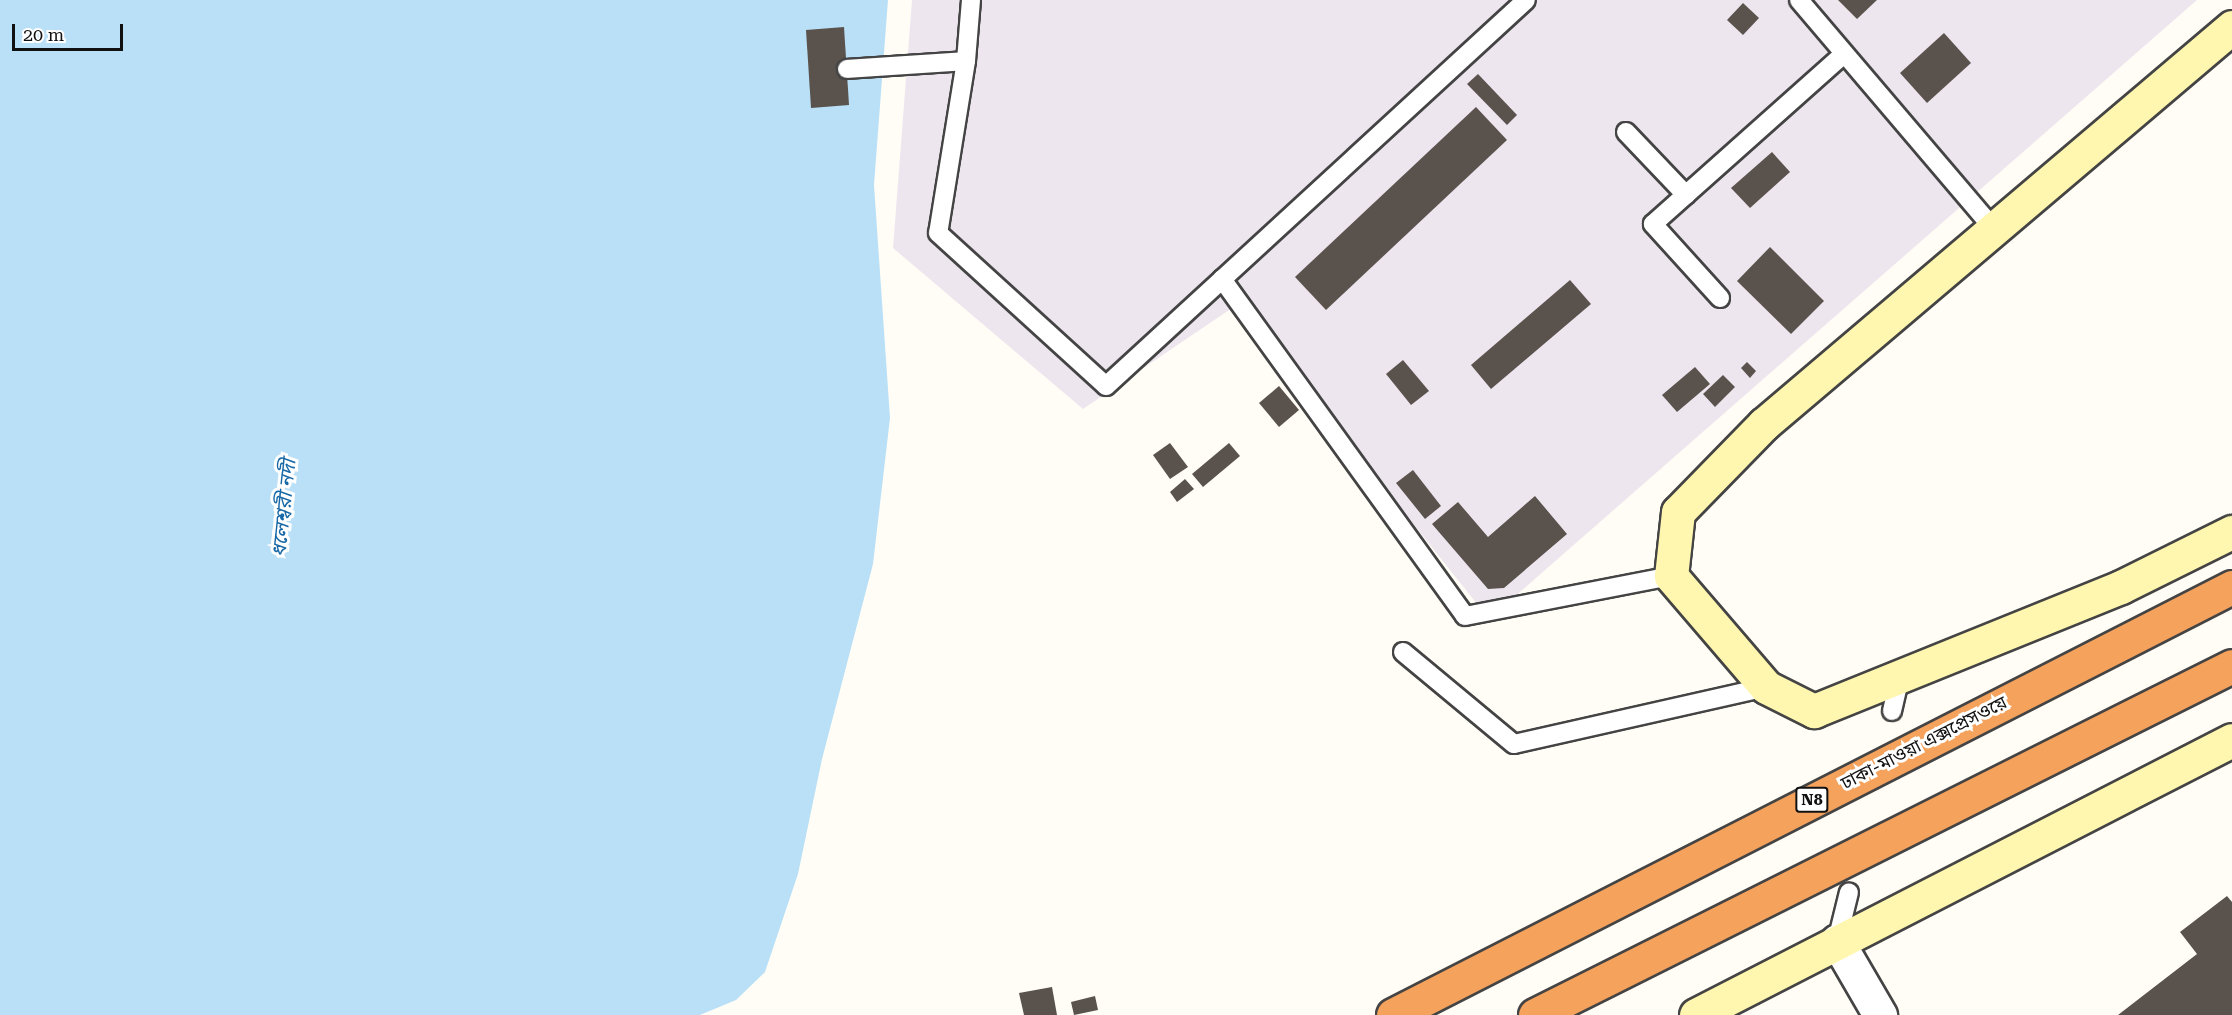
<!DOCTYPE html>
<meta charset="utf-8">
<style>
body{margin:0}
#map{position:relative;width:2232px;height:1015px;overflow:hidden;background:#fffdf5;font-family:"Roboto Serif","Noto Sans Bengali",serif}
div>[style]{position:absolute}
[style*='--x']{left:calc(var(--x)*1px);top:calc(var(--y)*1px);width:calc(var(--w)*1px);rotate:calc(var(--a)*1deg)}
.industrial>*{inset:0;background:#eee6ef}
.water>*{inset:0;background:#b9e0f7}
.building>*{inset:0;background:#5a524d}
.roads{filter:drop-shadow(2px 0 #444) drop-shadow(-2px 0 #444) drop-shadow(0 2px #444) drop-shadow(0 -2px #444)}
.lane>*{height:18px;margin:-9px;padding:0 9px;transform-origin:9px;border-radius:9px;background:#fff}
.street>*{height:33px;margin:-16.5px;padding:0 16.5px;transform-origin:16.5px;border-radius:16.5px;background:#fff}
.secondary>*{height:33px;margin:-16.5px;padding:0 16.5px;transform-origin:16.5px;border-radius:16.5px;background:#fff6b0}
.highway>*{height:33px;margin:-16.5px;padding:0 16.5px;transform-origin:16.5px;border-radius:16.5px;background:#f5a25d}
span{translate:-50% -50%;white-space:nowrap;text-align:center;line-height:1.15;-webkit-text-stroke:6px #fff;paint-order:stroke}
.shield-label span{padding:2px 4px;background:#fff;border:2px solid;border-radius:4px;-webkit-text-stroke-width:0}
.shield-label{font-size:16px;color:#111;font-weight:700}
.street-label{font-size:18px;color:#111}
.water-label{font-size:20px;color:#1768a6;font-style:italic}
.scale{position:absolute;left:12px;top:24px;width:111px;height:27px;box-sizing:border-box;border:3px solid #111;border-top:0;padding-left:8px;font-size:18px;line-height:21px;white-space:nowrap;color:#111;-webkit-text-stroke:4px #fff;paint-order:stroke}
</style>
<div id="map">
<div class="industrial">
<div style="clip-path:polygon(912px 0,2197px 0,1489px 619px,1238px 304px,1083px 409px,893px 248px)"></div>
</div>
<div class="water">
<div style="clip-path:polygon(0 0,888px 0,874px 185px,890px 418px,873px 564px,822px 759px,798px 874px,765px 972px,736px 1000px,700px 1015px,0 1015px)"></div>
</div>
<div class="building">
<div style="clip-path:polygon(1838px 0,1877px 0,1857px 19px)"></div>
<div style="clip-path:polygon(1743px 3px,1759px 18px,1743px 35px,1727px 20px)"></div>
<div style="clip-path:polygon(844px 27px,849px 105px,811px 108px,806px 30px)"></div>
<div style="clip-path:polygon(1944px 33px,1971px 63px,1927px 103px,1900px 73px)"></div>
<div style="clip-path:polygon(1478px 74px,1517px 115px,1507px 125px,1467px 84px)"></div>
<div style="clip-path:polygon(1476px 107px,1507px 140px,1326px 310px,1295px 277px)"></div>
<div style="clip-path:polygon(1772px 152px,1790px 172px,1750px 208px,1731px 188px)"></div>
<div style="clip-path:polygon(1770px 247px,1824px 301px,1791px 334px,1737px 281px)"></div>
<div style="clip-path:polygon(1570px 280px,1591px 304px,1491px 389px,1471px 365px)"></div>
<div style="clip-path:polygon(1403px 360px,1429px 391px,1411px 405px,1386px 374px)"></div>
<div style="clip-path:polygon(1747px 362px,1756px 371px,1750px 378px,1741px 368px)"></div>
<div style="clip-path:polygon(1695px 367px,1710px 384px,1677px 412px,1662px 395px)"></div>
<div style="clip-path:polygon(1723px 375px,1735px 387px,1715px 407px,1703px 394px)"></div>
<div style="clip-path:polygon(1279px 386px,1299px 410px,1279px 427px,1259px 403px)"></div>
<div style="clip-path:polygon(1170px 443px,1188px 467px,1170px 479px,1153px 455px)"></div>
<div style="clip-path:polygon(1229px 443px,1240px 456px,1203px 487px,1192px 474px)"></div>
<div style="clip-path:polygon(1413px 470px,1441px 506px,1425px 519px,1396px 483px)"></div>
<div style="clip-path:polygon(1185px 479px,1194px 489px,1177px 502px,1170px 492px)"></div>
<div style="clip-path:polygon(1535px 496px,1567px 534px,1504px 588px,1488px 589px,1432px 524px,1458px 502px,1488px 537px)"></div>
<div style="clip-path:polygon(2227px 896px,2232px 902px,2232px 1015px,2118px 1015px,2197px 954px,2180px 932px)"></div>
<div style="clip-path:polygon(1052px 987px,1057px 1015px,1024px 1015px,1019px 993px)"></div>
<div style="clip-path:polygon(1095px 996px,1098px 1010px,1074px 1015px,1071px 1002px)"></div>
</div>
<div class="roads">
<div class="lane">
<div style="--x:971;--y:0;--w:61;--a:94.7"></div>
<div style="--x:966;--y:61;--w:174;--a:99.2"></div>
<div style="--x:938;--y:233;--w:227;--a:42.3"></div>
<div style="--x:1106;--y:386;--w:570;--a:-42.58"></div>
<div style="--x:1799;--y:0;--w:301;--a:49.6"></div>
<div style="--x:847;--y:69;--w:119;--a:-3.8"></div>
<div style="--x:1626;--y:132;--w:87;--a:46.4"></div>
<div style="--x:1222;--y:279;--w:415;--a:54.2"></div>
<div style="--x:1465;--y:616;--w:210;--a:-11"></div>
<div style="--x:1720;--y:298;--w:100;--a:-132.2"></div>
<div style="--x:1653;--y:224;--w:256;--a:-41.7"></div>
<div style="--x:1403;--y:652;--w:144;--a:39.7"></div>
<div style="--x:1514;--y:744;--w:258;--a:-12.7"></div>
<div style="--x:1892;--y:711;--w:35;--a:-77"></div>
<div style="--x:1837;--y:941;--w:50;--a:-76.2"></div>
</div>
<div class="street">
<div style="--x:1837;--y:941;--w:86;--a:59.8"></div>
</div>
<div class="secondary">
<div style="--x:2232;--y:27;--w:614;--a:139.69"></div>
<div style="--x:1764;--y:424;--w:123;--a:134.3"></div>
<div style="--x:1678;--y:512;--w:64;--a:96.2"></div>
<div style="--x:1671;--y:576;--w:146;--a:49.4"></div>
<div style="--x:1766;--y:687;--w:54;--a:26.6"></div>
<div style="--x:1814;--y:711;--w:331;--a:-22"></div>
<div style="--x:2121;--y:587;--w:124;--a:-26.4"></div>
<div style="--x:1696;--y:1015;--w:602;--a:-27.16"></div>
</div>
<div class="highway">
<div style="--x:1393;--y:1015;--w:942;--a:-27.03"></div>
<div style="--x:1535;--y:1015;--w:779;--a:-26.6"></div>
</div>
</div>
<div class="shield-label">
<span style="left:1812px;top:800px">N8</span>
</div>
<div class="street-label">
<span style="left:1924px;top:743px;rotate:-27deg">ঢাকা-মাওয়া এক্সপ্রেসওয়ে</span>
</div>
<div class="water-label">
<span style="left:284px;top:508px;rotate:-84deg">ধলেশ্বরী নদী</span>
</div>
<div class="scale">20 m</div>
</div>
